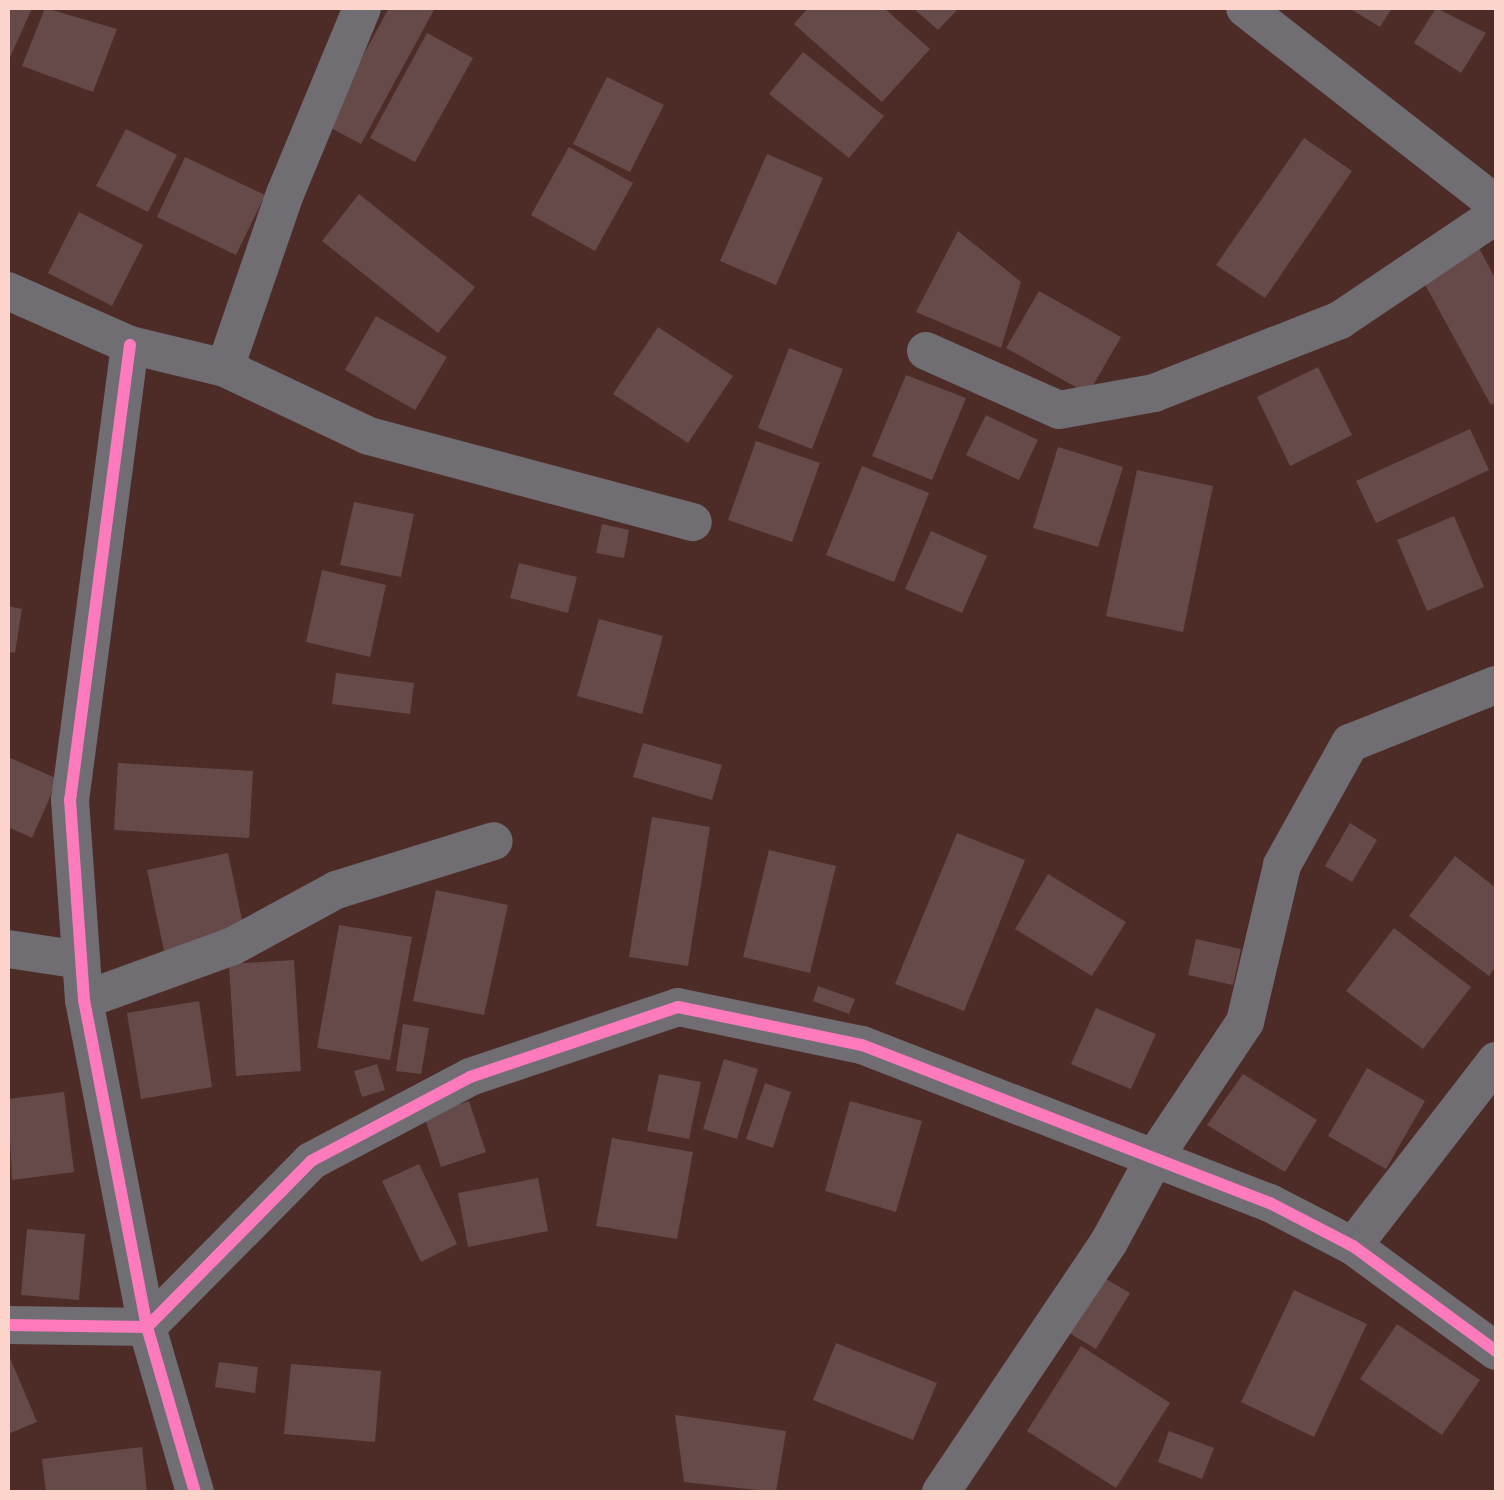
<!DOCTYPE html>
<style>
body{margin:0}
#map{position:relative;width:1504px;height:1500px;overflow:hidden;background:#4d2b26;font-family:"Fira Sans Condensed",sans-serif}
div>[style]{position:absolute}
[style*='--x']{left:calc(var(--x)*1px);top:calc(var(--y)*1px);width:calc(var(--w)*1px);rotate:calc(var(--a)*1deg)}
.building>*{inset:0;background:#664a4a}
.minor>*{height:38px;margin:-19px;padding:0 19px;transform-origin:19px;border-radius:19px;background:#706d73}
.cycleway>*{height:12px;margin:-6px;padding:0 6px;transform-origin:6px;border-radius:6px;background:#fd7abc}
span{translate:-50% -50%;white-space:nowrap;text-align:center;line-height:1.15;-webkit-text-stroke:10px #311510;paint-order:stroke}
.frame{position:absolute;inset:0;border:10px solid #fdd4cc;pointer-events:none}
</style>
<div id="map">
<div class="building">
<div style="clip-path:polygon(8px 8px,32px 8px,8px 62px)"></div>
<div style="clip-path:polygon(45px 8px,117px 29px,93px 92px,22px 66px)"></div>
<div style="clip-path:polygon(389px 8px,435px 8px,361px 144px,325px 125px)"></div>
<div style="clip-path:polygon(808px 8px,884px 8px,930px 49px,882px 102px,794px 24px)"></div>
<div style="clip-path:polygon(913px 8px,959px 8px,938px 30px)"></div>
<div style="clip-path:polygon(1349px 8px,1392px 8px,1380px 27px)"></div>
<div style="clip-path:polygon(1436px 8px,1486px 33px,1461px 73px,1414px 43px)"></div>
<div style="clip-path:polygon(427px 33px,473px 58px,415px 162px,370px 138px)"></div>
<div style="clip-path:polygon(803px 52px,884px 116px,849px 158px,769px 94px)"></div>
<div style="clip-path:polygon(607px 77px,664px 105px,630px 172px,573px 144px)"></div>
<div style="clip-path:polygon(126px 129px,177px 155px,148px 212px,96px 186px)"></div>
<div style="clip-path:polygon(1304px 138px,1352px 171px,1265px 298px,1216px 265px)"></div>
<div style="clip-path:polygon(569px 147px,633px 183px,595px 251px,531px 215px)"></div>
<div style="clip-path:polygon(767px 154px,823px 178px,776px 285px,720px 261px)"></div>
<div style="clip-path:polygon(185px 157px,265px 195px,236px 255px,157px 217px)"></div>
<div style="clip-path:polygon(359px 194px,475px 287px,438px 333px,322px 241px)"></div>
<div style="clip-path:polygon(79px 212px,143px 245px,112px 306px,48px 273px)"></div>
<div style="clip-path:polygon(958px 231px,1021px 282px,1001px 348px,916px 312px)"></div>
<div style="clip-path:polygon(1479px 248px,1496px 280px,1496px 402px,1491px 405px,1422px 279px)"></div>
<div style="clip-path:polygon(1039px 291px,1121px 337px,1088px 394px,1006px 348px)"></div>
<div style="clip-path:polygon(376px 316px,447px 357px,415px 410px,345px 370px)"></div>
<div style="clip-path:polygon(658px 327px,733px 376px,688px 443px,613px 394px)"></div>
<div style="clip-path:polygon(789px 348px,843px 369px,812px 449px,758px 428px)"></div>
<div style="clip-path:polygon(1318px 367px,1352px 435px,1290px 466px,1257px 397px)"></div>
<div style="clip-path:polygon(906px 375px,966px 398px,932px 480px,872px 456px)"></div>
<div style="clip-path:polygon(986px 415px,1038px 440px,1019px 480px,966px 455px)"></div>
<div style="clip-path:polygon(1470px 429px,1489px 470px,1376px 523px,1356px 481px)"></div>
<div style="clip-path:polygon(756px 441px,820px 463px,792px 542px,728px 520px)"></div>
<div style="clip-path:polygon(1058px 447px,1123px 467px,1098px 547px,1033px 528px)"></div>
<div style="clip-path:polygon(862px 466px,929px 493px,894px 582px,826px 555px)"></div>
<div style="clip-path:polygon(1137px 470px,1213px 486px,1183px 632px,1106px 616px)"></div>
<div style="clip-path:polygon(354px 502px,414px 514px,401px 577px,340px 565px)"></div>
<div style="clip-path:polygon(1454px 516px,1484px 587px,1427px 611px,1397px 540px)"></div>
<div style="clip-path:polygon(602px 524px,629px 530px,624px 558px,596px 553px)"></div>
<div style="clip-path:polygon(931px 531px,987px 556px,962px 613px,905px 589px)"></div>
<div style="clip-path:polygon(519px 563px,577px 577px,568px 613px,510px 598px)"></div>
<div style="clip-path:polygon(322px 570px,386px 585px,370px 657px,306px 642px)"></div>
<div style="clip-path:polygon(8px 606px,22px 609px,15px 653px,8px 652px)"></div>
<div style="clip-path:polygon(599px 619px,663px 636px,642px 714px,577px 696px)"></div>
<div style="clip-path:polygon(336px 673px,414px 683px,410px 714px,332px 704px)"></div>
<div style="clip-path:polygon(643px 743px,722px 765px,712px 800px,633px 777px)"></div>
<div style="clip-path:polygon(8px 757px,58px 779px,32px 838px,8px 827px)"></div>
<div style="clip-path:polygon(118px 763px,253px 771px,249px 838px,114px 830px)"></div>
<div style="clip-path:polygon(652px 817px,710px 827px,688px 966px,629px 957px)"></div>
<div style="clip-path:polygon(1350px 823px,1377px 840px,1352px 882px,1325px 866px)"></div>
<div style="clip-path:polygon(957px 833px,1025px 860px,964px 1011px,895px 984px)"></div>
<div style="clip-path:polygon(769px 850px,836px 866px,810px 973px,743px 957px)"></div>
<div style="clip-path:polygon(228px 853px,245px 934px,164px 951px,147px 870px)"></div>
<div style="clip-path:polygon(1455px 856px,1496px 888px,1496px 966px,1489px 976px,1409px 916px)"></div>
<div style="clip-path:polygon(1048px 874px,1126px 922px,1092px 976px,1015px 929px)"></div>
<div style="clip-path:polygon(436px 890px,508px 905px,484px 1015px,413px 1001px)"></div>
<div style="clip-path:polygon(339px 925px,412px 937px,390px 1060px,317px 1048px)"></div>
<div style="clip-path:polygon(1394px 928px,1471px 987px,1423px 1049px,1346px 991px)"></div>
<div style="clip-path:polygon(1196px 939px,1241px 949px,1233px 985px,1188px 975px)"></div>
<div style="clip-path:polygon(294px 960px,301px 1071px,236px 1076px,229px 964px)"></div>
<div style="clip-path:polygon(818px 986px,855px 999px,849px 1014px,813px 1001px)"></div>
<div style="clip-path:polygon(199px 1001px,212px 1087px,141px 1099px,127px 1013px)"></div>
<div style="clip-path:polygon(1096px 1008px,1156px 1034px,1131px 1089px,1071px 1064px)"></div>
<div style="clip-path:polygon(403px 1024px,429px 1028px,421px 1074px,396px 1071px)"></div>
<div style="clip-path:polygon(724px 1059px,758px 1069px,737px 1139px,703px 1129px)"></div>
<div style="clip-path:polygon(377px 1064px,385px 1090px,362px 1097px,354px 1071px)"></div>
<div style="clip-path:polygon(1367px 1068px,1425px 1101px,1386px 1169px,1328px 1136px)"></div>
<div style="clip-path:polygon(659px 1074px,701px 1082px,689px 1139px,647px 1131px)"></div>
<div style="clip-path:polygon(1243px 1074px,1317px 1120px,1285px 1172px,1207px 1125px)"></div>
<div style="clip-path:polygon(765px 1083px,791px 1092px,773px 1148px,746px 1139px)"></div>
<div style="clip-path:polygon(64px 1092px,74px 1172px,12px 1180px,8px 1099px)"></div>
<div style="clip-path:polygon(469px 1101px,486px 1152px,441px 1167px,424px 1116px)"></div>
<div style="clip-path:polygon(850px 1101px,922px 1121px,896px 1212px,825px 1191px)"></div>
<div style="clip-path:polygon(612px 1138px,693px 1152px,677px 1239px,596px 1226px)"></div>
<div style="clip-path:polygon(419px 1164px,457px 1244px,421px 1262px,382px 1181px)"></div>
<div style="clip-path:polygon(538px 1178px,548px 1231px,468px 1247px,458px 1193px)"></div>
<div style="clip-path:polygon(27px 1229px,85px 1234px,79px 1300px,21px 1295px)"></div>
<div style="clip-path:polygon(1099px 1275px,1130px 1293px,1096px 1349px,1066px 1331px)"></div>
<div style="clip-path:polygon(1294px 1290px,1367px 1324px,1314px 1437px,1241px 1402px)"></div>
<div style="clip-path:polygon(1397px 1324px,1480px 1380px,1442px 1435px,1360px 1379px)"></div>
<div style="clip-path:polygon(836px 1343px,937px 1383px,913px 1440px,813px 1400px)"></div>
<div style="clip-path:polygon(1081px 1346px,1170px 1403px,1116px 1488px,1027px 1431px)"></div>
<div style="clip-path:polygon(8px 1353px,37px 1422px,8px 1434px)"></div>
<div style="clip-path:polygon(219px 1362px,258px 1367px,255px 1393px,215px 1387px)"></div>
<div style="clip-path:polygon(291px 1364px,381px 1371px,375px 1442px,284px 1434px)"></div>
<div style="clip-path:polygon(675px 1415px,786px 1431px,776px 1492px,684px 1482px)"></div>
<div style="clip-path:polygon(1169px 1431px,1214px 1448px,1202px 1479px,1158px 1462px)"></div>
<div style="clip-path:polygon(142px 1447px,147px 1492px,46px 1492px,42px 1459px)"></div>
</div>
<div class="minor">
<div style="--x:1245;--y:8;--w:318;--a:38"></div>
<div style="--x:8;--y:291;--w:133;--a:23.9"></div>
<div style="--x:130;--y:345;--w:98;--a:13.6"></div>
<div style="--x:225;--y:368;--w:159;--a:25.3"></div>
<div style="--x:369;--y:436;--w:335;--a:14.9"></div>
<div style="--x:130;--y:345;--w:459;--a:97.5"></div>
<div style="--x:70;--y:800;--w:200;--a:86"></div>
<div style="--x:84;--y:1000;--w:333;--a:79.1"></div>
<div style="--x:147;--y:1327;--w:172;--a:73.8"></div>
<div style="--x:926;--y:351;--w:145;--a:23.9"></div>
<div style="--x:1059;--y:410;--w:97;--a:-10.1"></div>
<div style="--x:1154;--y:393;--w:200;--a:-21.4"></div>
<div style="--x:1340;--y:320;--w:188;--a:-33.9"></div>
<div style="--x:225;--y:368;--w:184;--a:-71"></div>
<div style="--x:285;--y:194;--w:201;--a:-67.5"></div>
<div style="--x:8;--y:949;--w:74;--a:8.6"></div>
<div style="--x:84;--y:1000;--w:158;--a:-19.9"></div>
<div style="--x:233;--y:946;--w:117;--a:-28.5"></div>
<div style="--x:336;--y:890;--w:165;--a:-17.2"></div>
<div style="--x:1353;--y:1246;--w:234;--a:-52.3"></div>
<div style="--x:8;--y:1325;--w:139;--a:0.8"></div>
<div style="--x:147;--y:1327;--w:233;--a:-45.3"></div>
<div style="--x:311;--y:1161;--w:180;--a:-27.8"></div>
<div style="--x:470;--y:1077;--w:219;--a:-18.6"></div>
<div style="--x:678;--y:1007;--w:188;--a:11.7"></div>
<div style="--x:862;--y:1045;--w:438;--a:21.2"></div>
<div style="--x:1270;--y:1203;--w:93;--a:27.4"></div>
<div style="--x:1353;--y:1246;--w:177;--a:36.3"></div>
<div style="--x:941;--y:1492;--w:301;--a:-56.1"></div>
<div style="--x:1109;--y:1242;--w:99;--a:-61.6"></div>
<div style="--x:1156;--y:1155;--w:160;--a:-56.2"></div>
<div style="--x:1245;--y:1022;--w:161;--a:-76.7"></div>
<div style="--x:1282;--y:865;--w:140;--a:-60.9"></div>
<div style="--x:1350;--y:743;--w:157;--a:-21.7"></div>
</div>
<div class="cycleway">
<div style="--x:130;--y:345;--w:459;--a:97.5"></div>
<div style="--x:70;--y:800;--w:200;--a:86"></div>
<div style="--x:84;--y:1000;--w:333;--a:79.1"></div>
<div style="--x:147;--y:1327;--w:172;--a:73.8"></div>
<div style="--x:8;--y:1325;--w:139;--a:0.8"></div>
<div style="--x:147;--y:1327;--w:233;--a:-45.3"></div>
<div style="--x:311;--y:1161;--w:180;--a:-27.8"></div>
<div style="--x:470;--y:1077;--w:219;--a:-18.6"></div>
<div style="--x:678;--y:1007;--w:188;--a:11.7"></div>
<div style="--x:862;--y:1045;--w:438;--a:21.2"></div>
<div style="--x:1270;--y:1203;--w:93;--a:27.4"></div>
<div style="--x:1353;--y:1246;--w:177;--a:36.3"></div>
</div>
<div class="frame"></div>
</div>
